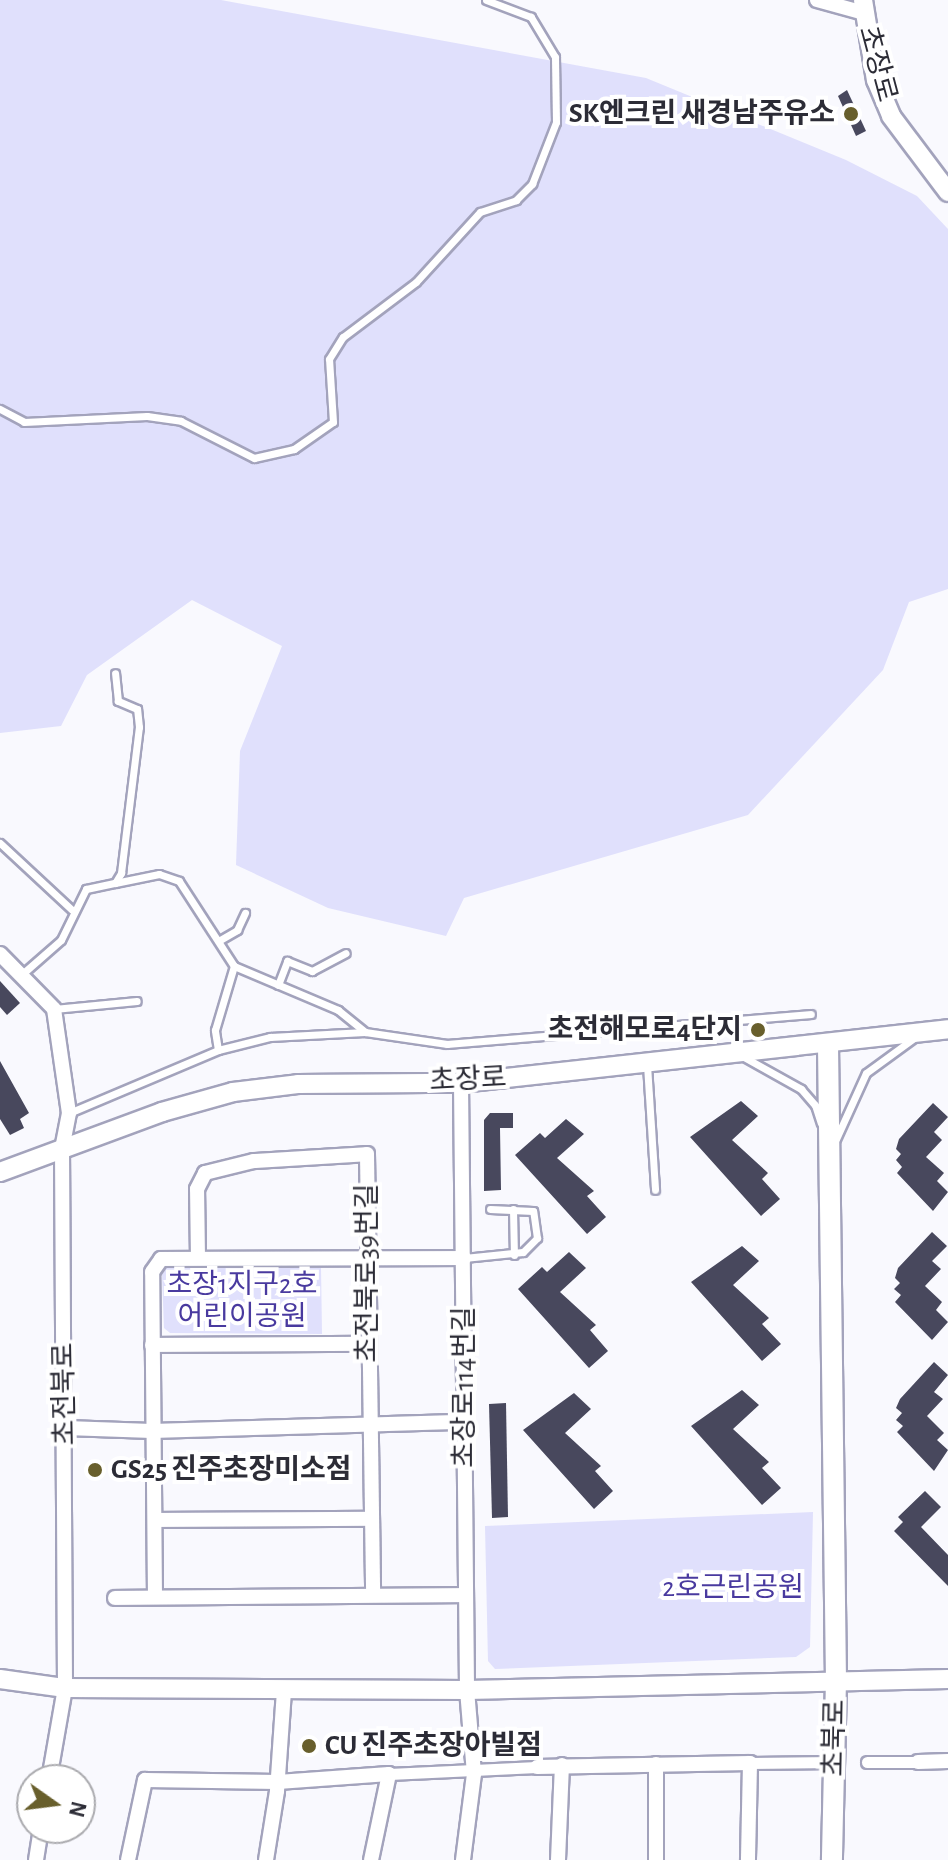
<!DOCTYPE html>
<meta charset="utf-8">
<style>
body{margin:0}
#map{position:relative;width:948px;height:1860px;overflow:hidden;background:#f9f9fe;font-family:"Alegreya Sans","Noto Sans KR",sans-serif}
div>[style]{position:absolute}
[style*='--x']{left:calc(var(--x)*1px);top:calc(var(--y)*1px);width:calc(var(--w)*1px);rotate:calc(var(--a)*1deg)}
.green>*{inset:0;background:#e0e0fc}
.building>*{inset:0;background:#48485d}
.roads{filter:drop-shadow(2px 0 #a3a3bc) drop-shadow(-2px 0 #a3a3bc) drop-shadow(0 2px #a3a3bc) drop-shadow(0 -2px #a3a3bc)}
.service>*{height:7px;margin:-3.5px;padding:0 3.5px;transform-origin:3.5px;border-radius:3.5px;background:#fff}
.pedestrian>*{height:11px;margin:-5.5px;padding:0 5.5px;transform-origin:5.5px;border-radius:5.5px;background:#fff}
.minor>*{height:14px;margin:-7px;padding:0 7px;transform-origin:7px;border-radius:7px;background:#fff}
.tertiary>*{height:18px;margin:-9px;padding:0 9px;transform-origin:9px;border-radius:9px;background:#fff}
.secondary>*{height:20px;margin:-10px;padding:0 10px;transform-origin:10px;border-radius:10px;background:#fff}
.dots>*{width:22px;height:22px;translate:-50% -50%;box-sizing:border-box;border:4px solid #fff;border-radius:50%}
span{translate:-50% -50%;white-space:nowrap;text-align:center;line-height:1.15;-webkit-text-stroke:8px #fff;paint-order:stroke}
.street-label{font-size:28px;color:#2c2c36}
.poi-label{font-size:28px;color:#2c2c36;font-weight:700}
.right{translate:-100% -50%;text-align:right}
.left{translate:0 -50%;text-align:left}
.park-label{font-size:28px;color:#493a9f}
.north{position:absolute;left:16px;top:1764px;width:80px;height:80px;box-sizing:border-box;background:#fff;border:2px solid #ababaf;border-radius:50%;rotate:104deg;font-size:22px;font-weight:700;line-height:32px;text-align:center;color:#2c2c36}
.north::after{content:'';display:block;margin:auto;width:28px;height:36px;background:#685f2c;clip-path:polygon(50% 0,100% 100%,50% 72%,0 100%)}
</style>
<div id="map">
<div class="green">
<div style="clip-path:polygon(0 0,221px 0,646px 78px,846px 160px,917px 196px,948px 229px,948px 589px,909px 602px,883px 670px,748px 815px,464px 898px,446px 936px,328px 908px,236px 865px,240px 751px,282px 646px,192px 600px,87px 675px,61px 726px,0 733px)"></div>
<div style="clip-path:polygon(167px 1267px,321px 1268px,322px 1334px,170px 1333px,164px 1328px,162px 1274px)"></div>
<div style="clip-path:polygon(813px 1512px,810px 1647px,796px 1657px,495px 1669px,488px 1661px,485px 1526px)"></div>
</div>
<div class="building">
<div style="clip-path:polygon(847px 90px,866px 131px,856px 136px,838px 96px)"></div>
<div style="clip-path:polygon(0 981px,20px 1003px,7px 1015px,0 1007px)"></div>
<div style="clip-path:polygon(0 1061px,29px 1113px,20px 1119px,24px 1128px,10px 1135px,0 1119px)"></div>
<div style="clip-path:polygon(741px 1101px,758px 1116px,732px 1140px,768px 1173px,762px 1179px,780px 1199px,761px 1216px,690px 1137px)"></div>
<div style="clip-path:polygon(933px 1103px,948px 1117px,934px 1132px,942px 1140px,926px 1157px,944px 1173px,937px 1181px,948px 1192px,933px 1211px,897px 1173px,902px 1167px,896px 1160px,901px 1154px,896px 1149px,899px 1139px)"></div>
<div style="clip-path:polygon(490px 1113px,513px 1113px,513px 1128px,500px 1128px,501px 1190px,484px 1191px,484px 1120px)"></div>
<div style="clip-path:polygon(566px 1119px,584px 1134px,557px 1158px,594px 1191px,587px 1196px,606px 1217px,587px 1234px,515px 1155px,540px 1133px,545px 1138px)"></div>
<div style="clip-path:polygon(932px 1232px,947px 1246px,932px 1261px,941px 1269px,925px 1286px,942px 1302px,936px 1310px,948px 1322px,932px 1340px,895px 1302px,901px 1295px,894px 1289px,900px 1283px,895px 1278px,898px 1268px)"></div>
<div style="clip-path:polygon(742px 1246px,759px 1261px,733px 1285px,769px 1318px,762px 1324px,781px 1344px,762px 1361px,691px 1282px)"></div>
<div style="clip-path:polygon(569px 1252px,586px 1268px,560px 1292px,596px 1325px,590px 1330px,608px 1351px,589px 1368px,518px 1289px,542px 1267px,547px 1272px)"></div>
<div style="clip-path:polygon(934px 1362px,948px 1375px,934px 1392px,943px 1399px,927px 1416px,944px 1433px,937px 1440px,948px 1450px,934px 1471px,897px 1432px,903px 1426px,896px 1420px,902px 1413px,896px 1408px,900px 1399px)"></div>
<div style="clip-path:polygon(742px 1390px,759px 1405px,733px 1429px,769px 1462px,762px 1468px,781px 1488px,762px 1505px,691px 1426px)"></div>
<div style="clip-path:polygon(574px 1393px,591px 1409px,565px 1433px,601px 1466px,595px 1471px,613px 1491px,594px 1509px,523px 1430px)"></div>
<div style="clip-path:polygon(506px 1403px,508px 1517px,492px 1518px,489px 1404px)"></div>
<div style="clip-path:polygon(925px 1491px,941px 1507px,921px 1527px,948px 1555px,948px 1586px,894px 1531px,903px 1522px,898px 1517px)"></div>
</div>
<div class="roads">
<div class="service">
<div style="--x:0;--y:409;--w:27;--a:28"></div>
<div style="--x:24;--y:422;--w:123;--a:-2.8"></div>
<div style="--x:147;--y:416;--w:34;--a:8"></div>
<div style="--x:181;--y:421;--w:82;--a:26.9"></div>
<div style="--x:254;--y:458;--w:41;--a:-12.7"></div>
<div style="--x:294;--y:449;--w:47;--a:-34.7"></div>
<div style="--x:333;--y:422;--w:63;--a:-93.6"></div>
<div style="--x:329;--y:359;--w:26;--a:-58"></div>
<div style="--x:343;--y:337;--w:91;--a:-37"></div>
<div style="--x:416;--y:282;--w:95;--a:-47.6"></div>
<div style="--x:480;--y:212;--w:38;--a:-18"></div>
<div style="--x:516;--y:200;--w:23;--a:-45"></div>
<div style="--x:532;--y:184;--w:66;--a:-68.8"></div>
<div style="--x:556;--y:122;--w:65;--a:-90.9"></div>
<div style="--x:555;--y:57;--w:47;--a:-121"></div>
<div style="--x:531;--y:17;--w:48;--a:-159.3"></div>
<div style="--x:0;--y:843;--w:98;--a:42.9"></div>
<div style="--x:115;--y:883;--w:45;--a:-11.6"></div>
<div style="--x:159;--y:874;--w:21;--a:19"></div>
<div style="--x:179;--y:881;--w:101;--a:57.1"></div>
<div style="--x:234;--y:966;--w:113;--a:22.9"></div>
<div style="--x:338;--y:1010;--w:35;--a:39"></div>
<div style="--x:220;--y:940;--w:20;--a:-30"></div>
<div style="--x:237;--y:930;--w:19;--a:-65"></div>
<div style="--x:21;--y:975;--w:53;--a:-41.2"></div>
<div style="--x:61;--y:940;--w:57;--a:-63.9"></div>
<div style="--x:86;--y:889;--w:30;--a:-12"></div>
<div style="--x:115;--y:883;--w:12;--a:-59"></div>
<div style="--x:121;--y:873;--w:147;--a:-83"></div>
<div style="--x:139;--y:727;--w:18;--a:-96"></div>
<div style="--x:137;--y:709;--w:21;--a:-157"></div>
<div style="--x:118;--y:701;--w:28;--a:-96"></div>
<div style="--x:278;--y:985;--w:26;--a:-69"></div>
<div style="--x:287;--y:961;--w:27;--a:22"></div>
<div style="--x:312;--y:971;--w:38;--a:-28"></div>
<div style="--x:54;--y:1009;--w:83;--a:-5.5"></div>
<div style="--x:218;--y:1050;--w:20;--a:-99"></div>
<div style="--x:215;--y:1030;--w:67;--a:-73.5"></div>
<div style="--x:742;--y:1056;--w:68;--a:29.2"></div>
<div style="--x:801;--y:1089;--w:21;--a:49"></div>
<div style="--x:815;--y:1105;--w:19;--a:72"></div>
<div style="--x:647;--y:1065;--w:125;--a:86.3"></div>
<div style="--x:69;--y:1113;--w:162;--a:-22.9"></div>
<div style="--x:218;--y:1050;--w:54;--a:-14"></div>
<div style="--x:270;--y:1037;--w:95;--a:-3"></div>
<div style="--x:365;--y:1032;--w:83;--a:8.3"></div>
<div style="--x:447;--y:1044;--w:365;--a:-4.7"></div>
<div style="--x:836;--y:1139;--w:72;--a:-65.6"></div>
<div style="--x:866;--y:1073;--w:59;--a:-36.1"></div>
<div style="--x:513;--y:1209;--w:46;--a:88.8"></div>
<div style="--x:464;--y:1258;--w:59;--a:-5.8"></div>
<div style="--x:523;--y:1252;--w:20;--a:-45"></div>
<div style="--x:537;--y:1238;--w:27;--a:-98"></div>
<div style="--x:533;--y:1211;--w:43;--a:-177.3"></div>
</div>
<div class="pedestrian">
<div style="--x:867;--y:1762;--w:51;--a:0"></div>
<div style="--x:750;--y:1763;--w:84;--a:-0.7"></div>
<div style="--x:389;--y:1774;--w:148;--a:-2.7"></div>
</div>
<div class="minor">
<div style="--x:817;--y:0;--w:49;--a:15.5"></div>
<div style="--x:0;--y:954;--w:77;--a:45.5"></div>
<div style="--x:54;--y:1009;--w:105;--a:81.8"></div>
<div style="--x:69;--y:1113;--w:36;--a:101"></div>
<div style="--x:62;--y:1148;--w:540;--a:89.68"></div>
<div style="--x:65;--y:1688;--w:93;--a:99.9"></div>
<div style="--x:461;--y:1083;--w:607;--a:89.43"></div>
<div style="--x:467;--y:1690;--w:84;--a:85.2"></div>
<div style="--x:474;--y:1774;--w:87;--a:97.3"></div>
<div style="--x:198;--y:1258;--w:69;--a:-90.8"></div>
<div style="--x:197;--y:1189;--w:18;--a:-63"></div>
<div style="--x:205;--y:1173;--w:50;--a:-13.8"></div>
<div style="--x:254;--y:1161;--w:113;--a:-3.5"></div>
<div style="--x:367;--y:1154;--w:441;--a:89.2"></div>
<div style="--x:152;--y:1345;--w:216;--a:-0.3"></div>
<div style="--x:66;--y:1428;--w:86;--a:2"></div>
<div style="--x:152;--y:1431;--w:312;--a:-1.7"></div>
<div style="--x:155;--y:1520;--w:216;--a:-0.3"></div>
<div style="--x:155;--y:1597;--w:325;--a:-90.5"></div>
<div style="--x:152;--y:1272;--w:16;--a:-55"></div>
<div style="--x:161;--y:1259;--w:303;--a:-0.2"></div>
<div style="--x:115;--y:1598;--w:351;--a:-0.5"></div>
<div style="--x:918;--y:1762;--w:30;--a:-2"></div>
<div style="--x:537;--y:1767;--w:213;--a:-1.1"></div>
<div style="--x:750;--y:1763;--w:97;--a:91.2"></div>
<div style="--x:36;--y:1860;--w:32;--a:-81"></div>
<div style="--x:128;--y:1860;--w:82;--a:-78"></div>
<div style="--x:145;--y:1780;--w:133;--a:0.9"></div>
<div style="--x:278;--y:1782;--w:111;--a:-4.1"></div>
<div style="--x:389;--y:1774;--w:88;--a:101.8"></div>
<div style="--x:266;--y:1860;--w:70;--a:-80.9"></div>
<div style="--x:277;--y:1791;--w:101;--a:-86"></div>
<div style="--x:558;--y:1860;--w:95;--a:-87.6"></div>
<div style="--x:656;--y:1860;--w:96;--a:-90"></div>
</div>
<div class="tertiary">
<div style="--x:863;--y:0;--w:81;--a:80.8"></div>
<div style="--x:876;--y:80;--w:39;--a:67"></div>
<div style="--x:891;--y:116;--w:95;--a:53.1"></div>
<div style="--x:0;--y:1172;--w:173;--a:-20.3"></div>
<div style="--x:162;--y:1112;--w:74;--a:-15.7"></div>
<div style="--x:233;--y:1092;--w:65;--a:-7"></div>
<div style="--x:298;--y:1084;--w:163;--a:-0.4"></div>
<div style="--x:461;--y:1083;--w:490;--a:-6.3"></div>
<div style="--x:0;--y:1679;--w:66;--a:7.9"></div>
<div style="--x:65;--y:1688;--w:402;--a:0.3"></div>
<div style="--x:467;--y:1690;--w:481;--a:-1.3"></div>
</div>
<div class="secondary">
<div style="--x:828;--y:1045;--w:635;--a:89.28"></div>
<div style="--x:836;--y:1680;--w:180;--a:91.3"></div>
</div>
</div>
<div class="dots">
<div style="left:851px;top:114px;background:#685f2c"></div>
<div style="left:758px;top:1030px;background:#685f2c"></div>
<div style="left:95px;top:1470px;background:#685f2c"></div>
<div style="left:309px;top:1746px;background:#685f2c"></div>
</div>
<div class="street-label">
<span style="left:877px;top:64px;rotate:75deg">초장로</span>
<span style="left:468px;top:1080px;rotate:-3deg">초장로</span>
<span style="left:368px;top:1273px;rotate:-90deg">초전북로39번길</span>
<span style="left:465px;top:1387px;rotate:-90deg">초장로114번길</span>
<span style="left:65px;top:1394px;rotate:-91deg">초전북로</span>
<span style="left:835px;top:1738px;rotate:-89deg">초북로</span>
</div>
<div class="poi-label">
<span class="right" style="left:835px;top:114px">SK엔크린 새경남주유소</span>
<span class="right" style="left:742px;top:1030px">초전해모로4단지</span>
<span class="left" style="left:111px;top:1470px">GS25 진주초장미소점</span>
<span class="left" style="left:325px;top:1746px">CU 진주초장아빌점</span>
</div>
<div class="park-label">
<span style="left:242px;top:1301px">초장1지구2호<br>어린이공원</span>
<span style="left:733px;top:1588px">2호근린공원</span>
</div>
<div class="north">N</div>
</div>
